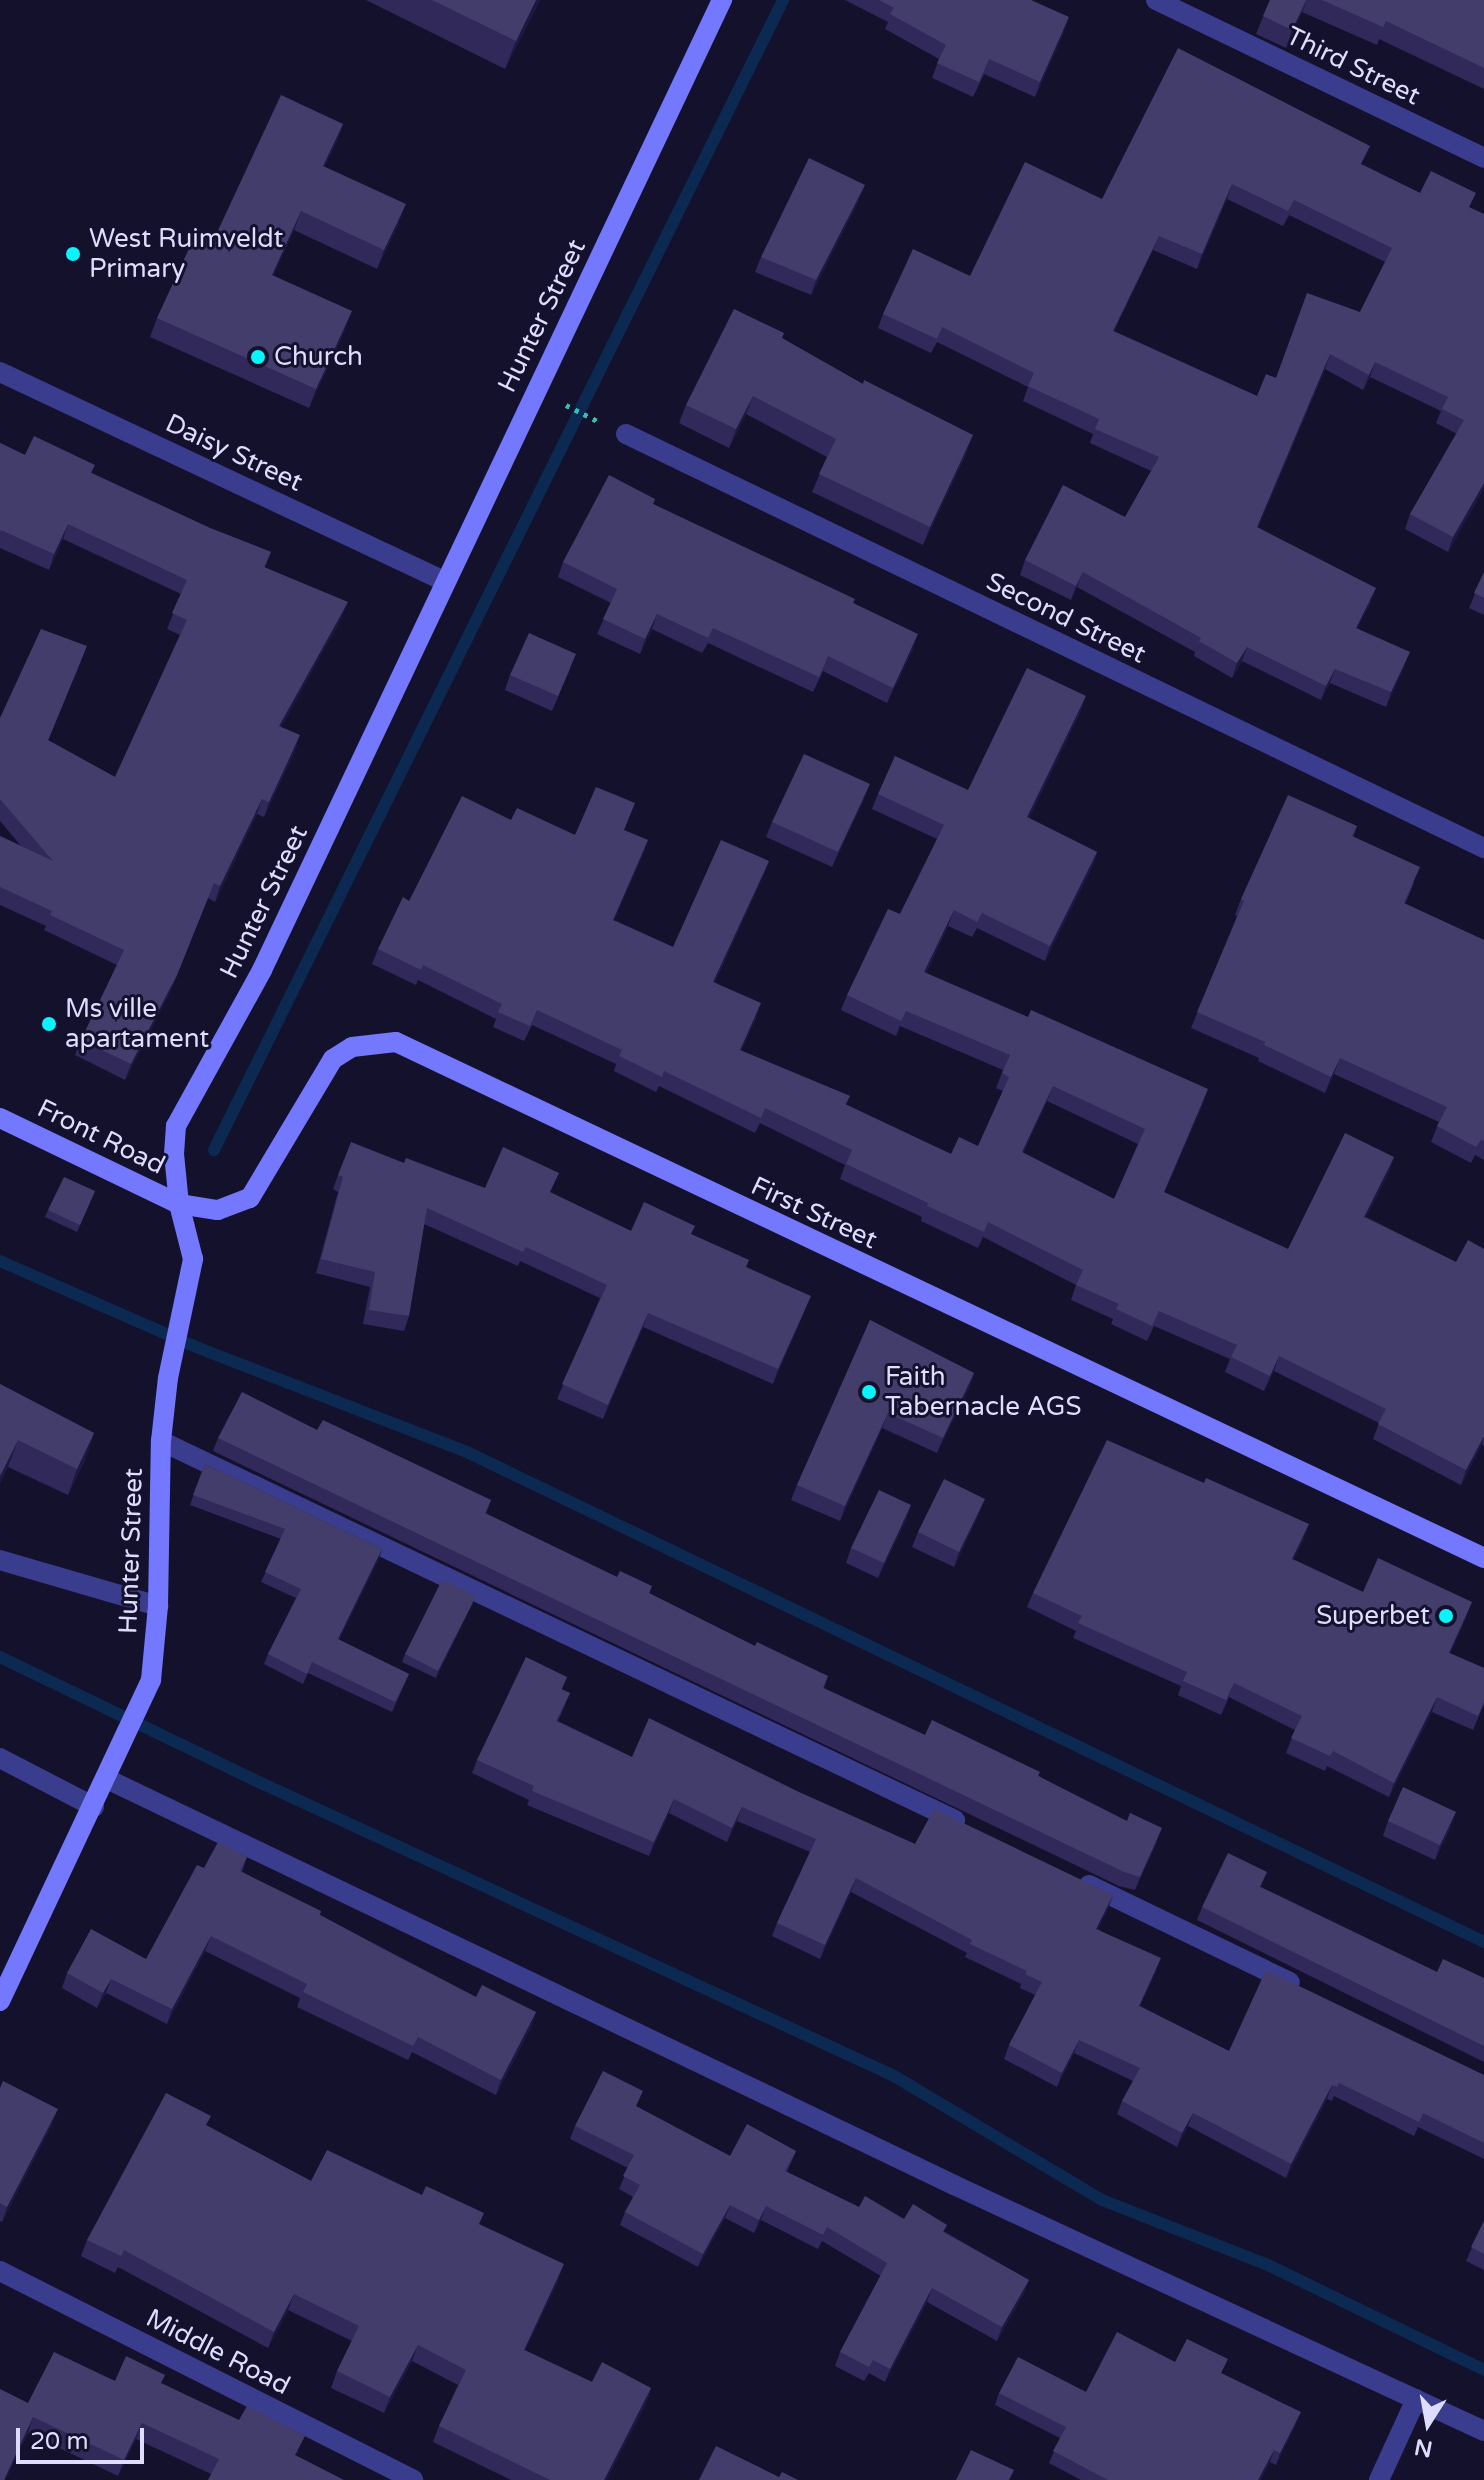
<!DOCTYPE html>
<style>
body{margin:0}
#map{position:relative;width:1484px;height:2480px;overflow:hidden;background:#14112d;font-family:"Varela Round",sans-serif}
div>[style]{position:absolute}
[style*='--x']{left:calc(var(--x)*1px);top:calc(var(--y)*1px);width:calc(var(--w)*1px);rotate:calc(var(--a)*1deg)}
.stream>*{height:12px;margin:-6px;padding:0 6px;transform-origin:6px;border-radius:6px;background:#0b2951}
.path>*{height:5px;margin-top:-2.5px;transform-origin:0;background:repeating-linear-gradient(90deg,#2dc2b1 0 4px,transparent 0 10px)}
.street>*{height:20px;margin:-10px;padding:0 10px;transform-origin:10px;border-radius:10px;background:#3a3c8d}
.secondary>*{height:20px;margin:-10px;padding:0 10px;transform-origin:10px;border-radius:10px;background:#7378ff}
.wall>*{inset:0;background:#30295a}
.shaded-wall>*{inset:0;background:#1d1841}
.building>*{inset:0;background:#433d6c}
.dots>*{width:22px;height:22px;translate:-50% -50%;box-sizing:border-box;border:4px solid #14112d;border-radius:50%}
span{translate:-50% -50%;white-space:nowrap;text-align:center;line-height:1.15;-webkit-text-stroke:6px #14112d;paint-order:stroke}
.street-label{font-size:26px;color:#dedcff}
.poi-label{font-size:26px;color:#dedcff}
.left{translate:0 -50%;text-align:left}
.right{translate:-100% -50%;text-align:right}
.north{position:absolute;left:1388px;top:2384px;width:80px;height:80px;-webkit-text-stroke:6px #14112d;paint-order:stroke;rotate:191deg;font-size:22px;font-weight:700;line-height:32px;text-align:center;color:#dedcff}
.north::after{content:'';display:block;margin:auto;width:28px;height:36px;background:#dedcff;clip-path:polygon(50% 0,100% 100%,50% 72%,0 100%)}
.scale{position:absolute;left:16px;top:2428px;width:128px;height:36px;box-sizing:border-box;border:4px solid #dedcff;border-top:0;padding-left:10px;font-size:24px;line-height:28px;white-space:nowrap;color:#dedcff;-webkit-text-stroke:6px #14112d;paint-order:stroke}
</style>
<div id="map">
<div class="stream">
<div style="--x:214;--y:1150;--w:1283;--a:-63.67"></div>
<div style="--x:0;--y:1261;--w:214;--a:23.7"></div>
<div style="--x:196;--y:1347;--w:293;--a:21.2"></div>
<div style="--x:469;--y:1453;--w:1127;--a:25.72"></div>
<div style="--x:0;--y:1657;--w:288;--a:25.8"></div>
<div style="--x:259;--y:1782;--w:700;--a:24.84"></div>
<div style="--x:894;--y:2076;--w:242;--a:30.8"></div>
<div style="--x:1102;--y:2200;--w:180;--a:21.4"></div>
<div style="--x:1270;--y:2266;--w:238;--a:25.9"></div>
</div>
<div class="path">
<div style="--x:566;--y:405;--w:38;--a:27"></div>
</div>
<div class="street">
<div style="--x:1156;--y:0;--w:364;--a:25.7"></div>
<div style="--x:0;--y:372;--w:492;--a:25.2"></div>
<div style="--x:626;--y:434;--w:953;--a:25.76"></div>
<div style="--x:161;--y:1441;--w:880;--a:25.52"></div>
<div style="--x:0;--y:1560;--w:165;--a:16.2"></div>
<div style="--x:0;--y:1758;--w:106;--a:27.5"></div>
<div style="--x:107;--y:1779;--w:939;--a:25.61"></div>
<div style="--x:954;--y:2185;--w:584;--a:24.9"></div>
<div style="--x:1089;--y:1885;--w:223;--a:25.8"></div>
<div style="--x:0;--y:2271;--w:463;--a:26.8"></div>
<div style="--x:1379;--y:2480;--w:89;--a:-65.4"></div>
</div>
<div class="secondary">
<div style="--x:0;--y:1118;--w:199;--a:25.7"></div>
<div style="--x:179;--y:1204;--w:39;--a:9"></div>
<div style="--x:218;--y:1210;--w:34;--a:-21"></div>
<div style="--x:250;--y:1198;--w:162;--a:-59.2"></div>
<div style="--x:333;--y:1059;--w:22;--a:-32"></div>
<div style="--x:352;--y:1047;--w:44;--a:-6.5"></div>
<div style="--x:396;--y:1042;--w:1204;--a:25.37"></div>
<div style="--x:0;--y:2001;--w:355;--a:-64.8"></div>
<div style="--x:151;--y:1680;--w:74;--a:-84.6"></div>
<div style="--x:158;--y:1606;--w:165;--a:-89"></div>
<div style="--x:161;--y:1441;--w:63;--a:-83.7"></div>
<div style="--x:168;--y:1378;--w:122;--a:-78.1"></div>
<div style="--x:193;--y:1259;--w:57;--a:-104.3"></div>
<div style="--x:179;--y:1204;--w:50;--a:-95.7"></div>
<div style="--x:174;--y:1154;--w:28;--a:-86"></div>
<div style="--x:176;--y:1126;--w:178;--a:-61.1"></div>
<div style="--x:262;--y:970;--w:1074;--a:-64.63"></div>
</div>
<div class="wall">
<div style="clip-path:polygon(366px 0,540px 0,505px 69px)"></div>
<div style="clip-path:polygon(845px 0,1031px 0,1064px 32px,1035px 97px,984px 74px,973px 97px,932px 78px,939px 59px,885px 29px,888px 22px)"></div>
<div style="clip-path:polygon(1270px 0,1484px 0,1484px 89px,1379px 39px,1377px 45px,1302px 12px,1286px 48px,1256px 34px)"></div>
<div style="clip-path:polygon(343px 124px,336px 143px,324px 167px,399px 223px,377px 269px,294px 230px,273px 276px,345px 330px,309px 408px,150px 337px,157px 318px,215px 237px)"></div>
<div style="clip-path:polygon(evenodd,1363px 165px,1420px 193px,1470px 208px,1484px 488px,1448px 552px,1405px 529px,1410px 514px,1457px 434px,1436px 423px,1441px 411px,1370px 377px,1363px 390px,1325px 369px,1258px 528px,1371px 602px,1357px 628px,1404px 667px,1386px 707px,1330px 683px,1321px 700px,1242px 661px,1232px 678px,1194px 656px,1195px 652px,1077px 587px,1071px 600px,1020px 575px,1025px 560px,1125px 517px,1151px 471px,1090px 443px,1093px 434px,1023px 401px,1028px 387px,937px 342px,931px 353px,878px 328px,883px 314px,970px 276px,1102px 199px,1363px 165px,1227px 199px,1283px 226px,1289px 215px,1385px 262px,1360px 312px,1276px 378px,1257px 396px,1114px 331px,1153px 250px,1197px 269px,1227px 199px)"></div>
<div style="clip-path:polygon(859px 200px,811px 295px,755px 272px,761px 257px)"></div>
<div style="clip-path:polygon(782px 338px,966px 454px,923px 545px,812px 492px,827px 457px,746px 414px,729px 448px,679px 423px,686px 405px)"></div>
<div style="clip-path:polygon(0 443px,25px 455px,92px 473px,210px 528px,271px 552px,265px 567px,342px 617px,281px 727px,295px 751px,264px 817px,257px 814px,215px 902px,208px 898px,171px 990px,125px 1080px,75px 1055px,81px 1040px,117px 965px,44px 930px,46px 926px,0 905px,0 836px,21px 846px,0 821px,0 718px,81px 661px,48px 741px,115px 777px,180px 635px,167px 629px,181px 594px,63px 539px,49px 570px,0 548px)"></div>
<div style="clip-path:polygon(655px 499px,653px 504px,854px 603px,913px 649px,887px 703px,823px 671px,813px 692px,708px 643px,702px 653px,652px 629px,640px 654px,597px 634px,611px 603px,558px 577px,563px 562px)"></div>
<div style="clip-path:polygon(1484px 572px,1484px 615px,1469px 608px)"></div>
<div style="clip-path:polygon(570px 669px,552px 711px,505px 690px,510px 675px)"></div>
<div style="clip-path:polygon(evenodd,1081px 711px,1029px 818px,1097px 852px,1092px 867px,1045px 961px,977px 928px,972px 937px,948px 926px,926px 973px,1203px 1104px,1164px 1193px,1288px 1249px,1394px 1157px,1389px 1172px,1366px 1217px,1456px 1262px,1484px 1249px,1484px 1446px,1482px 1444px,1461px 1485px,1373px 1439px,1379px 1423px,1274px 1371px,1264px 1391px,1225px 1372px,1230px 1359px,1154px 1326px,1147px 1341px,1111px 1324px,1113px 1319px,1071px 1300px,1076px 1285px,983px 1237px,978px 1248px,921px 1221px,922px 1217px,840px 1179px,845px 1165px,760px 1123px,755px 1133px,659px 1086px,656px 1092px,614px 1071px,616px 1064px,532px 1025px,524px 1041px,493px 1027px,496px 1019px,418px 980px,416px 985px,372px 964px,378px 949px,409px 901px,511px 820px,575px 835px,625px 831px,648px 840px,614px 920px,673px 947px,769px 861px,763px 876px,715px 982px,756px 1018px,741px 1051px,850px 1096px,846px 1105px,951px 1154px,978px 1146px,1003px 1091px,996px 1088px,1003px 1070px,900px 1026px,896px 1036px,841px 1010px,847px 995px,900px 914px,937px 839px,872px 809px,878px 794px,968px 790px,1081px 711px,1047px 1101px,1138px 1144px,1114px 1199px,1023px 1153px,1047px 1101px)"></div>
<div style="clip-path:polygon(864px 799px,832px 867px,766px 837px,772px 822px)"></div>
<div style="clip-path:polygon(1357px 826px,1353px 837px,1414px 883px,1405px 904px,1484px 940px,1484px 1160px,1475px 1155px,1471px 1163px,1431px 1142px,1439px 1122px,1334px 1074px,1325px 1093px,1258px 1061px,1259px 1058px,1191px 1028px,1237px 916px,1235px 915px,1241px 899px)"></div>
<div style="clip-path:polygon(404px 1163px,485px 1188px,551px 1193px,631px 1231px,691px 1235px,746px 1267px,805px 1310px,773px 1384px,643px 1327px,603px 1419px,557px 1399px,600px 1298px,520px 1261px,518px 1266px,424px 1224px,409px 1316px,404px 1331px,363px 1324px,370px 1287px,316px 1273px,338px 1192px,333px 1189px,338px 1175px)"></div>
<div style="clip-path:polygon(95px 1191px,77px 1232px,45px 1217px,48px 1210px)"></div>
<div style="clip-path:polygon(870px 1320px,974px 1373px,969px 1388px,937px 1453px,882px 1428px,840px 1521px,791px 1500px,797px 1485px)"></div>
<div style="clip-path:polygon(0 1384px,94px 1433px,85px 1460px,68px 1495px,8px 1467px,0 1483px)"></div>
<div style="clip-path:polygon(218px 1438px,491px 1500px,486px 1514px,617px 1577px,652px 1586px,649px 1594px,755px 1646px,828px 1676px,824px 1688px,925px 1735px,1039px 1776px,1157px 1842px,1135px 1890px,1119px 1886px,213px 1451px)"></div>
<div style="clip-path:polygon(205px 1464px,382px 1549px,339px 1640px,409px 1674px,392px 1712px,308px 1673px,303px 1684px,264px 1664px,268px 1654px,296px 1598px,261px 1582px,281px 1539px,190px 1505px)"></div>
<div style="clip-path:polygon(979px 1514px,954px 1567px,912px 1547px,918px 1532px)"></div>
<div style="clip-path:polygon(906px 1520px,878px 1578px,846px 1563px,851px 1548px)"></div>
<div style="clip-path:polygon(1304px 1539px,1293px 1559px,1363px 1592px,1472px 1602px,1450px 1653px,1484px 1668px,1484px 1704px,1473px 1730px,1432px 1712px,1389px 1797px,1327px 1766px,1325px 1771px,1286px 1753px,1295px 1730px,1229px 1697px,1221px 1715px,1178px 1695px,1181px 1686px,1073px 1638px,1076px 1631px,1027px 1607px,1033px 1593px)"></div>
<div style="clip-path:polygon(473px 1603px,436px 1678px,402px 1662px,405px 1654px)"></div>
<div style="clip-path:polygon(567px 1677px,562px 1690px,570px 1693px,558px 1721px,632px 1757px,801px 1793px,915px 1844px,1113px 1895px,1098px 1929px,1156px 1971px,1140px 2006px,1229px 2051px,1484px 2075px,1484px 2159px,1418px 2127px,1414px 2136px,1334px 2096px,1332px 2101px,1327px 2099px,1286px 2178px,1188px 2126px,1177px 2147px,1117px 2114px,1122px 2101px,1133px 2081px,1074px 2053px,1057px 2087px,1004px 2059px,1009px 2045px,1035px 1995px,1020px 1988px,1021px 1984px,965px 1957px,967px 1953px,851px 1892px,820px 1959px,772px 1936px,777px 1923px,810px 1852px,737px 1821px,727px 1842px,669px 1813px,649px 1856px,527px 1805px,529px 1800px,472px 1773px,477px 1760px)"></div>
<div style="clip-path:polygon(1388px 1821px,1451px 1827px,1435px 1860px,1383px 1836px)"></div>
<div style="clip-path:polygon(247px 1857px,242px 1872px,320px 1915px,476px 1997px,536px 2012px,531px 2027px,496px 2095px,412px 2052px,408px 2060px,297px 2007px,300px 1998px,205px 1951px,167px 2024px,106px 1993px,97px 2008px,62px 1988px,67px 1973px,146px 1959px,204px 1868px)"></div>
<div style="clip-path:polygon(1261px 1887px,1437px 1972px,1484px 1978px,1484px 2062px,1197px 1920px,1202px 1907px)"></div>
<div style="clip-path:polygon(0 2088px,52px 2124px,2px 2222px,0 2221px)"></div>
<div style="clip-path:polygon(637px 2107px,730px 2156px,796px 2151px,787px 2172px,859px 2207px,904px 2219px,945px 2232px,1029px 2280px,1024px 2293px,997px 2341px,927px 2302px,885px 2382px,869px 2373px,864px 2381px,835px 2366px,840px 2352px,881px 2276px,822px 2241px,818px 2249px,761px 2220px,754px 2233px,725px 2218px,698px 2267px,620px 2225px,625px 2212px,633px 2197px,619px 2189px,628px 2168px,570px 2139px,575px 2126px)"></div>
<div style="clip-path:polygon(207px 2126px,311px 2181px,480px 2225px,558px 2281px,525px 2350px,592px 2382px,651px 2388px,646px 2404px,606px 2480px,511px 2480px,433px 2442px,439px 2426px,458px 2385px,412px 2361px,384px 2413px,331px 2388px,337px 2371px,352px 2341px,288px 2310px,268px 2348px,118px 2267px,115px 2273px,81px 2256px,87px 2240px)"></div>
<div style="clip-path:polygon(1484px 2221px,1484px 2270px,1466px 2261px)"></div>
<div style="clip-path:polygon(1175px 2362px,1222px 2374px,1296px 2424px,1276px 2465px,1270px 2462px,1260px 2480px,1081px 2480px,1049px 2463px,1060px 2438px,995px 2405px,999px 2393px,1086px 2392px)"></div>
<div style="clip-path:polygon(115px 2381px,162px 2384px,299px 2452px,211px 2474px,136px 2439px,118px 2476px,28px 2433px,5px 2480px,0 2480px,28px 2403px)"></div>
</div>
<div class="shaded-wall">
<div style="clip-path:polygon(536px 0,540px 0,505px 69px,516px 41px)"></div>
<div style="clip-path:polygon(1307px 0,1302px 12px,1286px 48px,1292px 30px)"></div>
<div style="clip-path:polygon(1069px 17px,1064px 32px,1035px 97px,1040px 82px)"></div>
<div style="clip-path:polygon(343px 124px,336px 143px,316px 185px,323px 166px)"></div>
<div style="clip-path:polygon(1232px 184px,1227px 199px,1197px 269px,1202px 254px)"></div>
<div style="clip-path:polygon(865px 185px,859px 200px,811px 295px,816px 280px)"></div>
<div style="clip-path:polygon(406px 204px,399px 223px,377px 269px,384px 250px)"></div>
<div style="clip-path:polygon(301px 211px,294px 230px,265px 294px,272px 275px)"></div>
<div style="clip-path:polygon(1159px 236px,1153px 250px,1107px 345px,1113px 331px)"></div>
<div style="clip-path:polygon(352px 311px,345px 330px,309px 408px,316px 389px)"></div>
<div style="clip-path:polygon(1330px 354px,1325px 369px,1252px 542px,1257px 527px)"></div>
<div style="clip-path:polygon(1375px 362px,1370px 377px,1363px 390px,1369px 375px)"></div>
<div style="clip-path:polygon(753px 396px,746px 414px,729px 448px,736px 429px)"></div>
<div style="clip-path:polygon(973px 435px,966px 454px,923px 545px,930px 527px)"></div>
<div style="clip-path:polygon(1484px 483px,1484px 488px,1448px 552px,1453px 537px)"></div>
<div style="clip-path:polygon(68px 524px,63px 539px,49px 570px,54px 554px)"></div>
<div style="clip-path:polygon(1083px 572px,1077px 587px,1071px 600px,1076px 586px)"></div>
<div style="clip-path:polygon(1376px 588px,1371px 602px,1350px 642px,1356px 628px)"></div>
<div style="clip-path:polygon(348px 602px,342px 617px,274px 741px,279px 726px)"></div>
<div style="clip-path:polygon(657px 614px,652px 629px,640px 654px,645px 639px)"></div>
<div style="clip-path:polygon(918px 634px,913px 649px,887px 703px,893px 688px)"></div>
<div style="clip-path:polygon(1247px 647px,1242px 661px,1232px 678px,1237px 663px)"></div>
<div style="clip-path:polygon(1410px 652px,1404px 667px,1386px 707px,1391px 692px)"></div>
<div style="clip-path:polygon(1335px 669px,1330px 683px,1321px 700px,1326px 686px)"></div>
<div style="clip-path:polygon(1086px 696px,1081px 711px,1022px 832px,1027px 817px)"></div>
<div style="clip-path:polygon(300px 735px,295px 751px,264px 817px,269px 802px)"></div>
<div style="clip-path:polygon(870px 784px,864px 799px,832px 867px,838px 852px)"></div>
<div style="clip-path:polygon(262px 799px,257px 814px,215px 902px,220px 886px)"></div>
<div style="clip-path:polygon(648px 840px,643px 855px,608px 935px,613px 920px)"></div>
<div style="clip-path:polygon(1097px 852px,1092px 867px,1045px 961px,1050px 946px)"></div>
<div style="clip-path:polygon(769px 861px,763px 876px,708px 997px,713px 982px)"></div>
<div style="clip-path:polygon(208px 898px,171px 990px,125px 1080px,131px 1064px)"></div>
<div style="clip-path:polygon(954px 910px,948px 926px,919px 987px,924px 972px)"></div>
<div style="clip-path:polygon(761px 1003px,756px 1018px,735px 1065px,740px 1050px)"></div>
<div style="clip-path:polygon(1340px 1058px,1334px 1074px,1325px 1093px,1331px 1077px)"></div>
<div style="clip-path:polygon(1053px 1086px,1047px 1101px,1016px 1167px,1022px 1152px)"></div>
<div style="clip-path:polygon(1208px 1089px,1203px 1104px,1158px 1207px,1164px 1192px)"></div>
<div style="clip-path:polygon(1394px 1157px,1389px 1172px,1359px 1232px,1364px 1217px)"></div>
<div style="clip-path:polygon(811px 1296px,805px 1310px,773px 1384px,778px 1369px)"></div>
<div style="clip-path:polygon(648px 1313px,643px 1327px,603px 1419px,608px 1405px)"></div>
<div style="clip-path:polygon(1279px 1356px,1274px 1371px,1264px 1391px,1270px 1376px)"></div>
<div style="clip-path:polygon(974px 1373px,969px 1388px,937px 1453px,943px 1438px)"></div>
<div style="clip-path:polygon(888px 1413px,882px 1428px,840px 1521px,845px 1506px)"></div>
<div style="clip-path:polygon(94px 1433px,85px 1460px,68px 1495px,77px 1469px)"></div>
<div style="clip-path:polygon(1484px 1436px,1482px 1444px,1461px 1485px,1466px 1470px)"></div>
<div style="clip-path:polygon(18px 1440px,8px 1467px,0 1483px,0 1477px)"></div>
<div style="clip-path:polygon(985px 1499px,979px 1514px,954px 1567px,959px 1552px)"></div>
<div style="clip-path:polygon(911px 1505px,906px 1520px,878px 1578px,884px 1563px)"></div>
<div style="clip-path:polygon(1309px 1524px,1304px 1539px,1287px 1573px,1292px 1559px)"></div>
<div style="clip-path:polygon(382px 1549px,379px 1559px,335px 1649px,338px 1639px)"></div>
<div style="clip-path:polygon(476px 1596px,473px 1603px,436px 1678px,438px 1671px)"></div>
<div style="clip-path:polygon(1472px 1602px,1467px 1617px,1444px 1667px,1449px 1653px)"></div>
<div style="clip-path:polygon(1437px 1697px,1432px 1712px,1389px 1797px,1394px 1783px)"></div>
<div style="clip-path:polygon(674px 1799px,669px 1813px,649px 1856px,654px 1842px)"></div>
<div style="clip-path:polygon(742px 1807px,737px 1821px,727px 1842px,732px 1828px)"></div>
<div style="clip-path:polygon(1456px 1812px,1451px 1827px,1435px 1860px,1440px 1845px)"></div>
<div style="clip-path:polygon(1162px 1828px,1157px 1842px,1135px 1890px,1140px 1877px)"></div>
<div style="clip-path:polygon(856px 1878px,851px 1892px,820px 1959px,825px 1945px)"></div>
<div style="clip-path:polygon(1113px 1895px,1108px 1909px,1091px 1942px,1096px 1929px)"></div>
<div style="clip-path:polygon(211px 1936px,205px 1951px,167px 2024px,172px 2009px)"></div>
<div style="clip-path:polygon(1161px 1958px,1156px 1971px,1134px 2019px,1139px 2006px)"></div>
<div style="clip-path:polygon(111px 1979px,106px 1993px,97px 2008px,103px 1993px)"></div>
<div style="clip-path:polygon(536px 2012px,531px 2027px,496px 2095px,501px 2080px)"></div>
<div style="clip-path:polygon(1079px 2040px,1074px 2053px,1057px 2087px,1062px 2073px)"></div>
<div style="clip-path:polygon(1332px 2085px,1327px 2099px,1286px 2178px,1291px 2164px)"></div>
<div style="clip-path:polygon(58px 2109px,52px 2124px,2px 2222px,7px 2207px)"></div>
<div style="clip-path:polygon(1193px 2113px,1188px 2126px,1177px 2147px,1182px 2133px)"></div>
<div style="clip-path:polygon(730px 2205px,725px 2218px,698px 2267px,703px 2254px)"></div>
<div style="clip-path:polygon(766px 2206px,761px 2220px,754px 2233px,759px 2220px)"></div>
<div style="clip-path:polygon(564px 2264px,558px 2281px,518px 2366px,524px 2350px)"></div>
<div style="clip-path:polygon(1029px 2280px,1024px 2293px,997px 2341px,1002px 2327px)"></div>
<div style="clip-path:polygon(932px 2288px,927px 2302px,885px 2382px,890px 2369px)"></div>
<div style="clip-path:polygon(294px 2294px,288px 2310px,268px 2348px,274px 2332px)"></div>
<div style="clip-path:polygon(418px 2345px,412px 2361px,384px 2413px,390px 2397px)"></div>
<div style="clip-path:polygon(651px 2388px,646px 2404px,606px 2480px,604px 2480px)"></div>
<div style="clip-path:polygon(1301px 2412px,1296px 2424px,1276px 2465px,1280px 2453px)"></div>
<div style="clip-path:polygon(33px 2417px,28px 2433px,5px 2480px,4px 2480px)"></div>
<div style="clip-path:polygon(142px 2423px,136px 2439px,118px 2476px,124px 2460px)"></div>
<div style="clip-path:polygon(1274px 2450px,1270px 2462px,1260px 2480px,1258px 2480px)"></div>
</div>
<div class="building">
<div style="clip-path:polygon(432px 0,536px 0,516px 41px)"></div>
<div style="clip-path:polygon(879px 0,1031px 0,1069px 17px,1040px 82px,989px 59px,979px 82px,937px 63px,946px 45px,890px 14px,894px 8px)"></div>
<div style="clip-path:polygon(1270px 0,1306px 0,1292px 30px,1263px 16px)"></div>
<div style="clip-path:polygon(1322px 0,1484px 0,1484px 68px,1386px 21px,1383px 27px)"></div>
<div style="clip-path:polygon(evenodd,1178px 48px,1370px 146px,1361px 164px,1420px 193px,1431px 171px,1476px 193px,1469px 207px,1484px 214px,1484px 483px,1453px 537px,1410px 514px,1464px 420px,1442px 409px,1448px 397px,1375px 362px,1369px 375px,1330px 354px,1257px 527px,1376px 588px,1356px 628px,1410px 652px,1391px 692px,1335px 669px,1326px 686px,1247px 647px,1237px 663px,1199px 641px,1201px 638px,1083px 572px,1076px 586px,1025px 560px,1063px 485px,1125px 517px,1159px 457px,1095px 429px,1099px 419px,1028px 386px,1034px 373px,942px 327px,937px 339px,883px 314px,913px 249px,970px 276px,1025px 162px,1102px 199px,1178px 48px,1232px 184px,1288px 211px,1294px 200px,1392px 248px,1360px 312px,1307px 293px,1276px 378px,1266px 374px,1257px 396px,1113px 331px,1159px 236px,1202px 254px,1232px 184px)"></div>
<div style="clip-path:polygon(281px 95px,343px 124px,323px 166px,406px 204px,384px 250px,301px 211px,272px 275px,352px 311px,316px 389px,157px 318px,198px 229px,215px 237px)"></div>
<div style="clip-path:polygon(809px 158px,865px 185px,816px 280px,761px 257px)"></div>
<div style="clip-path:polygon(734px 309px,784px 333px,782px 338px,863px 384px,864px 380px,973px 435px,930px 527px,819px 474px,836px 439px,753px 396px,736px 429px,686px 405px)"></div>
<div style="clip-path:polygon(34px 436px,95px 465px,91px 473px,210px 528px,271px 552px,264px 567px,348px 602px,279px 726px,300px 735px,269px 802px,262px 799px,220px 886px,214px 883px,177px 975px,131px 1064px,81px 1040px,124px 950px,50px 915px,52px 911px,0 887px,0 836px,53px 861px,0 799px,0 718px,41px 629px,87px 646px,48px 740px,115px 777px,187px 620px,172px 613px,187px 580px,68px 524px,54px 554px,1px 530px,0 533px,0 443px,25px 455px)"></div>
<div style="clip-path:polygon(609px 475px,655px 499px,653px 504px,855px 599px,853px 603px,918px 634px,893px 688px,828px 656px,819px 677px,713px 628px,708px 638px,657px 614px,645px 639px,603px 619px,617px 589px,563px 562px)"></div>
<div style="clip-path:polygon(1484px 572px,1484px 598px,1474px 593px)"></div>
<div style="clip-path:polygon(529px 633px,576px 654px,558px 696px,510px 675px)"></div>
<div style="clip-path:polygon(evenodd,1027px 668px,1086px 696px,1027px 817px,1097px 852px,1050px 946px,982px 913px,977px 922px,954px 910px,924px 972px,1028px 1017px,1031px 1010px,1208px 1089px,1164px 1192px,1288px 1249px,1345px 1133px,1394px 1157px,1364px 1217px,1456px 1262px,1468px 1240px,1484px 1249px,1484px 1436px,1466px 1470px,1378px 1424px,1386px 1409px,1279px 1356px,1270px 1376px,1231px 1357px,1237px 1345px,1159px 1311px,1152px 1326px,1116px 1309px,1119px 1304px,1076px 1285px,1083px 1270px,988px 1222px,984px 1232px,927px 1206px,928px 1203px,846px 1164px,852px 1150px,765px 1108px,761px 1118px,664px 1071px,662px 1077px,619px 1056px,622px 1050px,537px 1010px,530px 1026px,498px 1012px,502px 1004px,423px 965px,421px 970px,378px 949px,403px 897px,409px 901px,462px 796px,511px 820px,517px 808px,575px 835px,596px 787px,635px 803px,624px 830px,648px 840px,613px 920px,673px 947px,721px 840px,769px 861px,713px 982px,761px 1003px,740px 1050px,850px 1096px,845px 1104px,951px 1154px,959px 1137px,978px 1146px,1009px 1077px,1002px 1073px,1010px 1055px,906px 1011px,901px 1021px,847px 995px,888px 909px,900px 914px,944px 825px,878px 794px,895px 756px,968px 790px,1027px 668px,1053px 1086px,1145px 1129px,1114px 1199px,1022px 1152px,1053px 1086px)"></div>
<div style="clip-path:polygon(804px 754px,870px 784px,838px 852px,772px 822px)"></div>
<div style="clip-path:polygon(1288px 795px,1357px 826px,1352px 836px,1420px 867px,1404px 903px,1484px 940px,1484px 1141px,1481px 1140px,1476px 1147px,1437px 1126px,1447px 1107px,1340px 1058px,1331px 1077px,1264px 1045px,1265px 1042px,1197px 1012px,1244px 901px,1241px 899px)"></div>
<div style="clip-path:polygon(351px 1142px,404px 1163px,406px 1158px,485px 1188px,503px 1147px,559px 1173px,550px 1192px,631px 1231px,644px 1202px,695px 1226px,691px 1234px,749px 1260px,746px 1267px,811px 1296px,778px 1369px,648px 1313px,608px 1405px,562px 1384px,607px 1285px,526px 1247px,523px 1252px,427px 1208px,409px 1316px,369px 1310px,375px 1272px,321px 1259px,343px 1177px,338px 1175px)"></div>
<div style="clip-path:polygon(64px 1177px,95px 1191px,80px 1225px,48px 1210px)"></div>
<div style="clip-path:polygon(870px 1320px,974px 1373px,943px 1438px,888px 1413px,845px 1506px,797px 1485px)"></div>
<div style="clip-path:polygon(0 1384px,94px 1433px,77px 1469px,18px 1440px,1px 1474px,0 1473px)"></div>
<div style="clip-path:polygon(242px 1392px,317px 1430px,323px 1420px,491px 1500px,485px 1513px,617px 1577px,620px 1571px,652px 1586px,649px 1593px,755px 1646px,757px 1642px,828px 1676px,823px 1688px,925px 1735px,932px 1720px,1040px 1772px,1038px 1776px,1127px 1821px,1130px 1813px,1162px 1828px,1140px 1877px,1124px 1872px,218px 1438px)"></div>
<div style="clip-path:polygon(1107px 1440px,1204px 1483px,1206px 1478px,1309px 1524px,1292px 1559px,1363px 1592px,1378px 1558px,1472px 1602px,1449px 1653px,1484px 1668px,1484px 1702px,1478px 1716px,1437px 1697px,1394px 1783px,1333px 1751px,1330px 1756px,1291px 1738px,1302px 1716px,1234px 1683px,1226px 1700px,1183px 1681px,1187px 1672px,1078px 1623px,1082px 1616px,1033px 1593px)"></div>
<div style="clip-path:polygon(205px 1464px,382px 1549px,338px 1639px,409px 1674px,395px 1702px,312px 1662px,307px 1674px,268px 1654px,301px 1589px,265px 1572px,285px 1529px,193px 1495px)"></div>
<div style="clip-path:polygon(944px 1479px,985px 1499px,959px 1552px,918px 1532px)"></div>
<div style="clip-path:polygon(879px 1490px,911px 1505px,884px 1563px,851px 1548px)"></div>
<div style="clip-path:polygon(442px 1580px,476px 1596px,438px 1671px,405px 1654px)"></div>
<div style="clip-path:polygon(526px 1657px,567px 1677px,561px 1689px,570px 1693px,556px 1721px,632px 1757px,649px 1718px,801px 1793px,915px 1844px,934px 1809px,1113px 1895px,1096px 1929px,1161px 1958px,1139px 2006px,1229px 2051px,1266px 1970px,1484px 2075px,1484px 2143px,1423px 2113px,1419px 2122px,1339px 2083px,1337px 2087px,1332px 2085px,1291px 2164px,1193px 2113px,1182px 2133px,1122px 2101px,1140px 2068px,1079px 2040px,1062px 2073px,1009px 2045px,1042px 1982px,1025px 1974px,1027px 1971px,970px 1944px,972px 1940px,856px 1878px,825px 1945px,777px 1923px,816px 1839px,742px 1807px,732px 1828px,674px 1799px,654px 1842px,532px 1791px,534px 1786px,477px 1760px)"></div>
<div style="clip-path:polygon(1403px 1787px,1456px 1812px,1440px 1845px,1388px 1821px)"></div>
<div style="clip-path:polygon(218px 1842px,247px 1857px,240px 1871px,321px 1911px,320px 1915px,385px 1950px,476px 1997px,482px 1985px,536px 2012px,501px 2080px,418px 2037px,413px 2046px,303px 1992px,307px 1984px,211px 1936px,172px 2009px,111px 1979px,103px 1993px,67px 1973px,91px 1929px,146px 1959px,197px 1865px,204px 1868px)"></div>
<div style="clip-path:polygon(1228px 1853px,1267px 1872px,1260px 1887px,1437px 1972px,1443px 1959px,1484px 1978px,1484px 2046px,1202px 1907px)"></div>
<div style="clip-path:polygon(603px 2071px,643px 2091px,636px 2106px,730px 2156px,747px 2124px,796px 2151px,785px 2171px,859px 2207px,865px 2196px,904px 2219px,913px 2204px,947px 2225px,943px 2232px,1029px 2280px,1002px 2327px,932px 2288px,890px 2369px,873px 2360px,869px 2367px,840px 2352px,887px 2263px,827px 2227px,823px 2235px,766px 2206px,759px 2220px,730px 2205px,703px 2254px,625px 2212px,640px 2185px,623px 2176px,634px 2155px,575px 2126px)"></div>
<div style="clip-path:polygon(3px 2081px,58px 2109px,7px 2207px,0 2203px,0 2088px)"></div>
<div style="clip-path:polygon(166px 2093px,211px 2116px,206px 2125px,311px 2181px,327px 2150px,422px 2195px,426px 2186px,484px 2213px,479px 2224px,564px 2264px,524px 2350px,592px 2382px,602px 2362px,651px 2388px,604px 2480px,550px 2480px,439px 2426px,466px 2370px,418px 2345px,390px 2397px,337px 2371px,359px 2326px,294px 2294px,274px 2332px,124px 2250px,121px 2256px,87px 2240px)"></div>
<div style="clip-path:polygon(1484px 2221px,1484px 2254px,1471px 2247px)"></div>
<div style="clip-path:polygon(1117px 2332px,1175px 2362px,1187px 2339px,1228px 2359px,1221px 2373px,1301px 2412px,1280px 2453px,1274px 2450px,1258px 2480px,1108px 2480px,1053px 2451px,1066px 2427px,999px 2393px,1018px 2357px,1086px 2392px)"></div>
<div style="clip-path:polygon(54px 2352px,115px 2381px,126px 2356px,165px 2375px,161px 2383px,239px 2420px,247px 2406px,305px 2436px,295px 2455px,344px 2480px,208px 2480px,219px 2459px,142px 2423px,124px 2460px,33px 2417px,4px 2480px,0 2480px,0 2389px,28px 2403px)"></div>
<div style="clip-path:polygon(716px 2446px,779px 2477px,782px 2472px,798px 2480px,699px 2480px)"></div>
<div style="clip-path:polygon(971px 2450px,1014px 2470px,1009px 2480px,956px 2480px)"></div>
</div>
<div class="dots">
<div style="left:73px;top:254px;background:#08f4ff"></div>
<div style="left:258px;top:357px;background:#08f4ff"></div>
<div style="left:49px;top:1024px;background:#08f4ff"></div>
<div style="left:869px;top:1392px;background:#08f4ff"></div>
<div style="left:1446px;top:1616px;background:#08f4ff"></div>
</div>
<div class="street-label">
<span style="left:1353px;top:66px;rotate:26deg">Third Street</span>
<span style="left:542px;top:316px;rotate:-64deg">Hunter Street</span>
<span style="left:234px;top:453px;rotate:25deg">Daisy Street</span>
<span style="left:1066px;top:618px;rotate:26deg">Second Street</span>
<span style="left:264px;top:902px;rotate:-64deg">Hunter Street</span>
<span style="left:101px;top:1137px;rotate:26deg">Front Road</span>
<span style="left:814px;top:1213px;rotate:25deg">First Street</span>
<span style="left:131px;top:1551px;rotate:-88deg">Hunter Street</span>
<span style="left:218px;top:2352px;rotate:27deg">Middle Road</span>
</div>
<div class="poi-label">
<span class="left" style="left:89px;top:254px">West Ruimveldt<br>Primary</span>
<span class="left" style="left:274px;top:357px">Church</span>
<span class="left" style="left:65px;top:1024px">Ms ville<br>apartament</span>
<span class="left" style="left:885px;top:1392px">Faith<br>Tabernacle AGS</span>
<span class="right" style="left:1430px;top:1616px">Superbet</span>
</div>
<div class="north">N</div>
<div class="scale">20 m</div>
</div>
